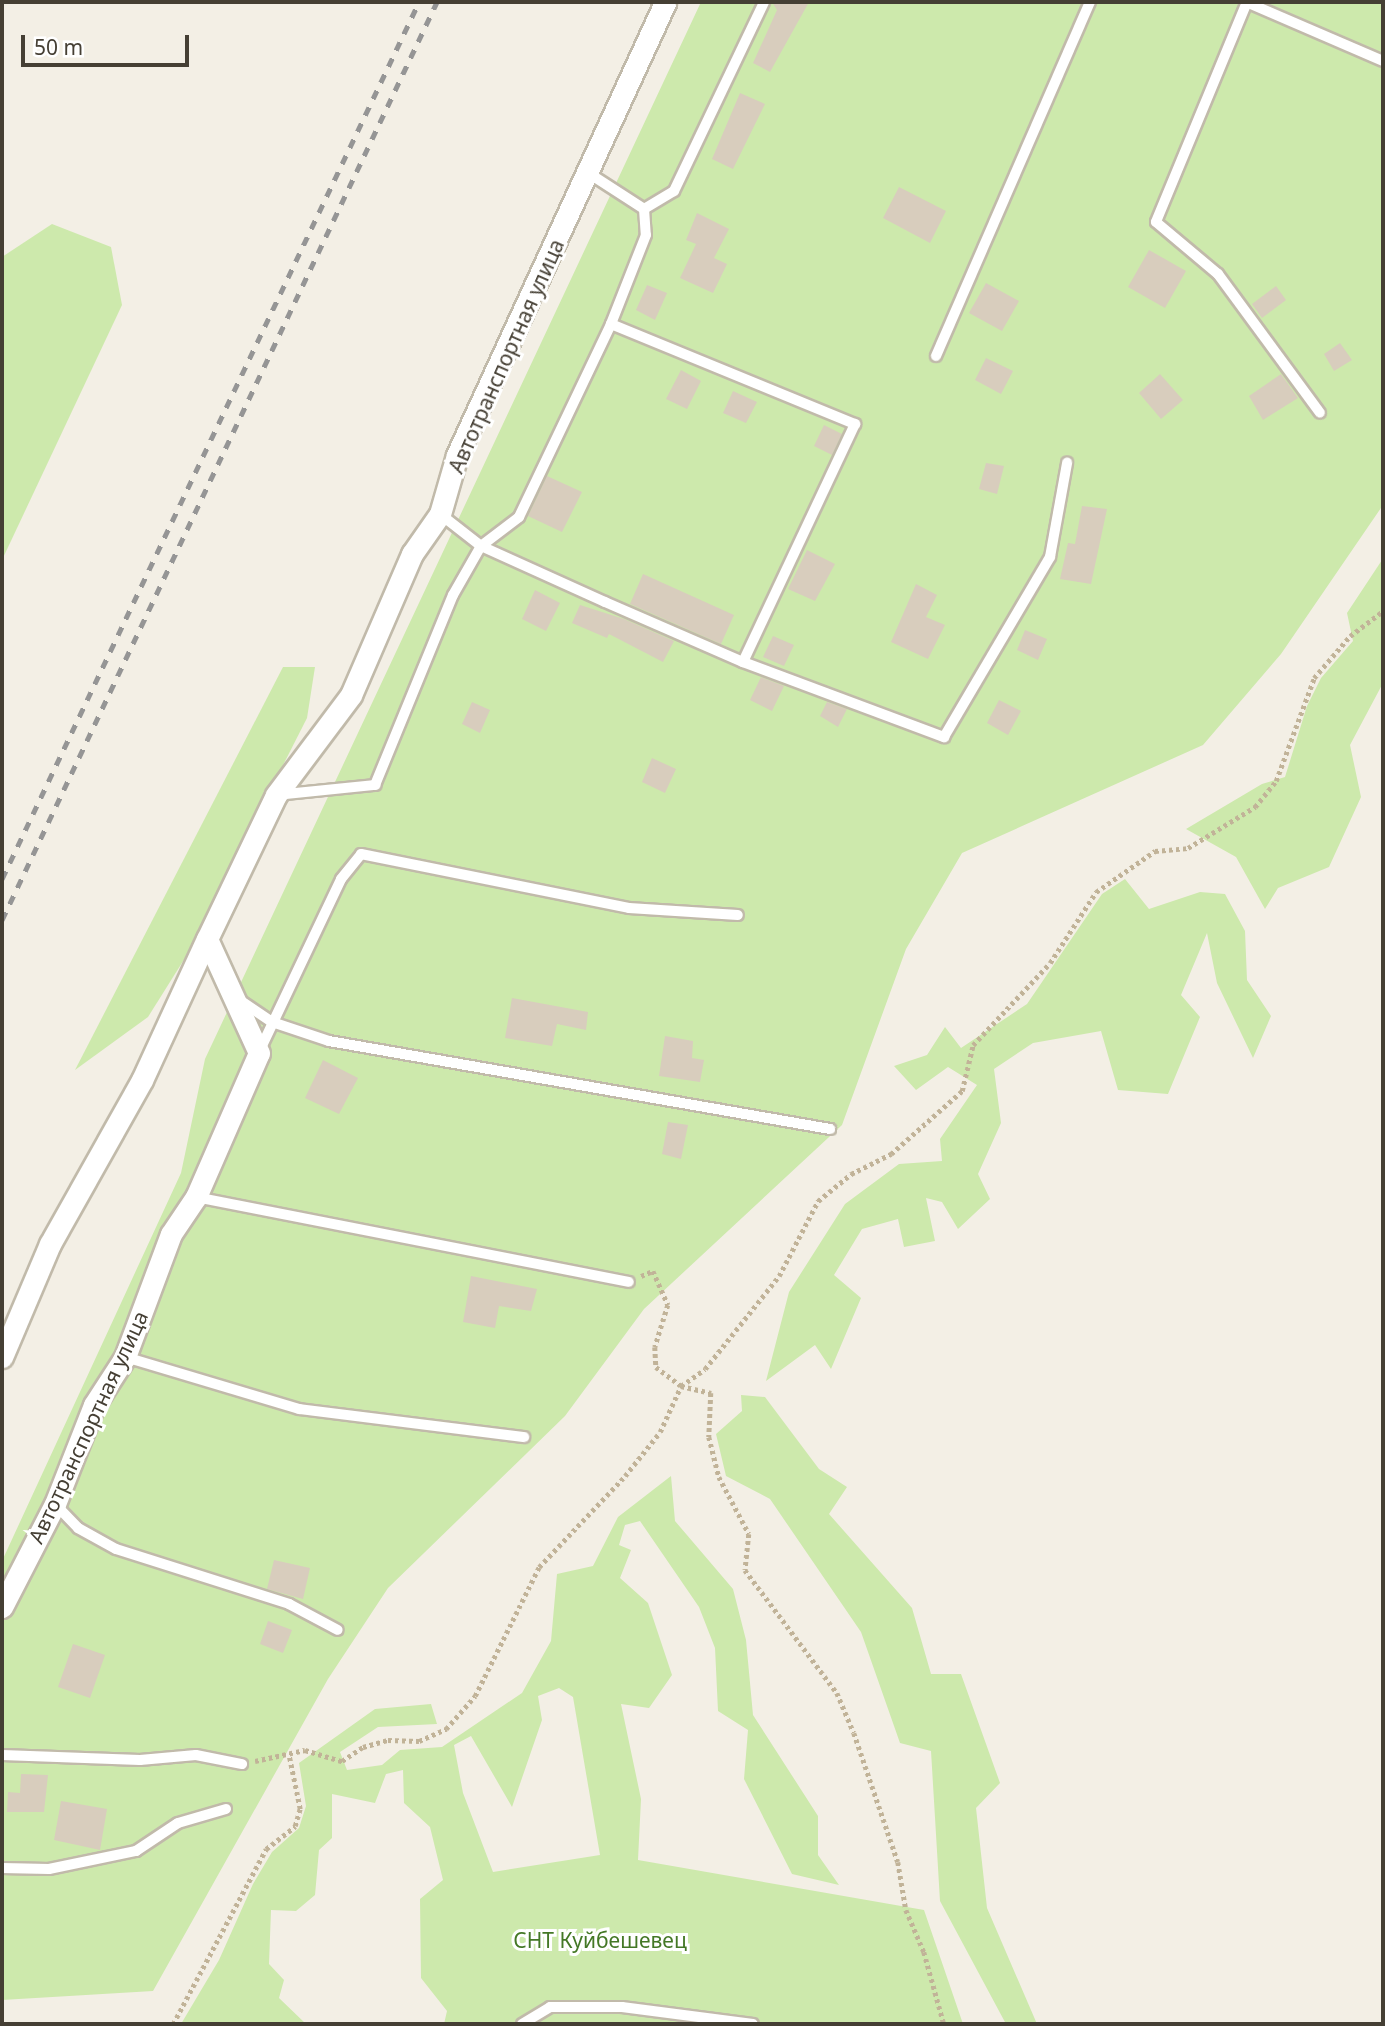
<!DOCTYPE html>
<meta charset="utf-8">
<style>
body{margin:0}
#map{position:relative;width:1385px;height:2026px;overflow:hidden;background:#f3efe5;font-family:"Noto Sans",sans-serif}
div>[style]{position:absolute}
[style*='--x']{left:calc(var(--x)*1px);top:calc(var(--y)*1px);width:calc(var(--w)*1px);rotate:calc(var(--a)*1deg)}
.green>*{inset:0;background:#cde9ac}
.building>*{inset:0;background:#d8cdbd}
.path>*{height:4.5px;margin-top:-2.25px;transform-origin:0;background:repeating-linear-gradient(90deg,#c1b398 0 3.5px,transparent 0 7px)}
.roads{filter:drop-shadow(2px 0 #c1baaa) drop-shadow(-2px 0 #c1baaa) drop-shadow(0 2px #c1baaa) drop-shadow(0 -2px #c1baaa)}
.lane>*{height:10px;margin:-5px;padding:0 5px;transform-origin:5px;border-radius:5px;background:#fff}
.street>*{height:21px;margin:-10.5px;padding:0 10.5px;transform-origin:10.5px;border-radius:10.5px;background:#fff}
.rail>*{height:5px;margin-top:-2.5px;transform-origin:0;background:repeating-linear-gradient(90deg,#959595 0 9px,transparent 0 18px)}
span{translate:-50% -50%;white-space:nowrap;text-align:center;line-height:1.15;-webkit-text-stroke:6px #fff;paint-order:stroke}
.street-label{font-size:21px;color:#453f34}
.park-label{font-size:21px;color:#447826}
.frame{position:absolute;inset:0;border:4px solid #453f34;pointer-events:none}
.scale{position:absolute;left:21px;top:35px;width:168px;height:32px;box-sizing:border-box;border:4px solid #453f34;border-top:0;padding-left:9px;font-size:21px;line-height:24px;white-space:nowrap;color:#453f34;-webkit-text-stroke:5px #fff;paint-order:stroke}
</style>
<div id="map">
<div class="green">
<div style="clip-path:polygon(701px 2px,1383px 2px,1383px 505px,1281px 654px,1203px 745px,962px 853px,906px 949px,842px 1125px,644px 1309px,565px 1416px,388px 1588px,328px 1679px,153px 1991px,2px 2000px,2px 1561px,181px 1173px,205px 1059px)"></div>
<div style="clip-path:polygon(52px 224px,111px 247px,122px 305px,2px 560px,2px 257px)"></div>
<div style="clip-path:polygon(1382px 560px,1383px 683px,1350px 745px,1361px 797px,1329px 867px,1278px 888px,1265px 909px,1236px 857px,1186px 829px,1262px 784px,1285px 777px,1307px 706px,1321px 678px,1353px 641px,1347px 613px)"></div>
<div style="clip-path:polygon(283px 667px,315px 667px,307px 718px,185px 958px,148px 1017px,75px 1070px)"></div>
<div style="clip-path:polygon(1125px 879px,1149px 909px,1200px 892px,1225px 894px,1245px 931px,1247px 980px,1271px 1016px,1253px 1058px,1217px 983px,1207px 933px,1181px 995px,1200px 1017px,1168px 1094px,1118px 1090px,1101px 1031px,1033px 1043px,994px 1069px,1001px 1123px,978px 1174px,990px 1199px,958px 1229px,942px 1202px,926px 1198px,935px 1241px,904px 1247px,898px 1219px,862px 1229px,834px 1275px,861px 1298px,831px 1369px,815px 1345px,766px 1381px,789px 1292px,845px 1204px,899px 1164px,942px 1161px,940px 1139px,977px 1085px,948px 1067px,916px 1090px,894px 1066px,927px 1055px,945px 1027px,961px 1048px,1027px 1004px,1102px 894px)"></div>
<div style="clip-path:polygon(741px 1395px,765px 1397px,819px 1469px,847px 1487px,829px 1514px,912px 1608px,931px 1674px,961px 1674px,1000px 1783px,976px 1808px,987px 1908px,1037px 2024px,1006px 2024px,940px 1901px,931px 1751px,900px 1743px,861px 1632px,770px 1499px,726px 1476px,716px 1434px,742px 1411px)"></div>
<div style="clip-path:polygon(evenodd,671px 1476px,675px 1521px,733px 1589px,746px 1640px,753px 1715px,818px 1816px,818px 1855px,839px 1885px,792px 1874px,744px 1779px,748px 1730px,718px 1711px,715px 1648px,699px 1607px,640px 1521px,625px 1525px,619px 1545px,631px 1550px,620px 1578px,648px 1603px,672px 1675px,649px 1708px,621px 1704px,641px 1799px,638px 1860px,924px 1910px,963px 2024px,444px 2024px,447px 2011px,421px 1978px,420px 1899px,443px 1880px,430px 1827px,404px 1803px,403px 1770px,386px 1774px,375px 1803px,332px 1794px,332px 1838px,319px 1850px,315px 1895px,296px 1911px,271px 1910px,269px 1964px,284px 1980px,279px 1998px,306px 2024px,181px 2024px,219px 1960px,253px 1884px,272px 1852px,299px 1828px,306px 1806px,299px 1763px,375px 1709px,431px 1704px,437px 1724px,378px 1727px,340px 1752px,347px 1770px,382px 1765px,400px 1750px,442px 1747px,522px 1693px,551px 1641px,557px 1574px,593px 1566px,618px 1517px,671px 1476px,559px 1688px,573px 1697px,600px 1855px,493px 1872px,463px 1793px,454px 1745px,471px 1736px,512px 1807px,542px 1720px,538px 1696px,559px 1688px)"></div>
</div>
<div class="building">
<div style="clip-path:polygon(772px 2px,809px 2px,770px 72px,753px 63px,777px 10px)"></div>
<div style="clip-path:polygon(740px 93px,765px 104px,733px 169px,712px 159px)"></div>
<div style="clip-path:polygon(899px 187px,946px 211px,930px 243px,883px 218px)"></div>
<div style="clip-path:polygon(697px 213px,729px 229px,714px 258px,727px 264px,713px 293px,680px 278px,696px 244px,686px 240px)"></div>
<div style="clip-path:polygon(1149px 250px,1186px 271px,1165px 308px,1128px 287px)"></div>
<div style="clip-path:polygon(986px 283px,1019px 301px,1002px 331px,969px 313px)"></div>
<div style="clip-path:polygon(647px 285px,667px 293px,655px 320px,636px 310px)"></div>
<div style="clip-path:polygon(1276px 286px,1286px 300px,1262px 318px,1252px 304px)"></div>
<div style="clip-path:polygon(1340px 343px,1352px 360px,1334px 371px,1324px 354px)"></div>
<div style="clip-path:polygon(986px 358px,1013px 371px,1001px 394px,975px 380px)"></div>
<div style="clip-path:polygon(681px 370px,701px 381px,687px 409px,666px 399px)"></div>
<div style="clip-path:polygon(1160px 374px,1183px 400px,1161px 419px,1139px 393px)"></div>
<div style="clip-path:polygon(1281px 374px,1298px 398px,1263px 420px,1249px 396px)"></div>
<div style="clip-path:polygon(733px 391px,757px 402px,746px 423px,723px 413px)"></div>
<div style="clip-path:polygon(824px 425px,842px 434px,832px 455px,814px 446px)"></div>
<div style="clip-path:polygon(986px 463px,1004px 466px,997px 494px,979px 489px)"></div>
<div style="clip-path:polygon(547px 476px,582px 492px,562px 532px,528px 516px)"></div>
<div style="clip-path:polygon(1082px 506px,1107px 509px,1091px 584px,1060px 579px,1068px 543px,1075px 544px)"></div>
<div style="clip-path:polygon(807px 550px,835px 564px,815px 601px,788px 589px)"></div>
<div style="clip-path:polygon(643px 574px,734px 615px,721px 644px,630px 604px)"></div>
<div style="clip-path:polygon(916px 584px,937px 595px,926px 617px,945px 625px,928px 659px,891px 642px)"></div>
<div style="clip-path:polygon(535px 590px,560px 603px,546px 631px,522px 619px)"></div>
<div style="clip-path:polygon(580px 605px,624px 619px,674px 641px,663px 662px,609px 634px,607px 638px,572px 623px)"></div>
<div style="clip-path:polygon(1025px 630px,1047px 639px,1038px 660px,1017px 650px)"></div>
<div style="clip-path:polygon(773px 636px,794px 645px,784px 666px,763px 657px)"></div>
<div style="clip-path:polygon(761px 677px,784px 686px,772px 711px,750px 700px)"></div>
<div style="clip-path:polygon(999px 700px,1021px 711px,1008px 735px,987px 723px)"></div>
<div style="clip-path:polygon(472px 702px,490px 710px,480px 733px,462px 724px)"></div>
<div style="clip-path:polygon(827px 702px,847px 709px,838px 727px,820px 716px)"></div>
<div style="clip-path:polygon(652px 758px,676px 769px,665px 793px,642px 782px)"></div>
<div style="clip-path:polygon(512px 998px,588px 1012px,586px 1030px,557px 1024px,552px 1046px,505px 1038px)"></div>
<div style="clip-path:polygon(665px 1036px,693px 1041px,692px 1058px,704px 1060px,700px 1082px,659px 1076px)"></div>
<div style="clip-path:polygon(323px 1060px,358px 1078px,339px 1114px,305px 1098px)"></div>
<div style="clip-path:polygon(668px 1122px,688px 1125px,681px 1159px,662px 1154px)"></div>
<div style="clip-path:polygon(471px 1276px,537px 1289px,531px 1311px,499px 1306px,495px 1328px,463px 1322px)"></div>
<div style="clip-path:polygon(274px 1560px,310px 1568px,303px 1599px,267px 1589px)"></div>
<div style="clip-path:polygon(268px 1621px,292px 1630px,283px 1653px,260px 1644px)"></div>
<div style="clip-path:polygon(73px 1644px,105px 1655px,90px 1698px,58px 1687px)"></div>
<div style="clip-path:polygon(21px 1774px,48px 1775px,44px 1812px,7px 1812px,8px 1792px,20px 1793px)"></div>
<div style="clip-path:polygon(61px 1801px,107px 1809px,100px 1850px,54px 1840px)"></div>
</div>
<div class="path">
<div style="--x:641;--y:1276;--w:13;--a:-23"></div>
<div style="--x:653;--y:1271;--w:37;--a:66"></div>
<div style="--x:668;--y:1305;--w:44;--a:107.2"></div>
<div style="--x:655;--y:1347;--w:20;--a:87"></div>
<div style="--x:656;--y:1367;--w:31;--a:37"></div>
<div style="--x:681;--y:1386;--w:31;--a:13"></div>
<div style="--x:711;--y:1393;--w:44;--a:92.6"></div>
<div style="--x:709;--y:1437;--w:41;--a:76"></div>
<div style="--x:719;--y:1477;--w:64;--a:62.2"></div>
<div style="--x:749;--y:1534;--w:36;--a:96"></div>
<div style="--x:745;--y:1570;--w:154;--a:53.2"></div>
<div style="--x:837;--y:1693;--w:43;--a:67"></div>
<div style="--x:854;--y:1733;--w:136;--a:71.2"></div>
<div style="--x:898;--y:1862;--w:49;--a:80.5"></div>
<div style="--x:906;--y:1910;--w:46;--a:66.8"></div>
<div style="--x:924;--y:1952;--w:75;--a:74.5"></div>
<div style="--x:255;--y:1761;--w:51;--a:-12.4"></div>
<div style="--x:305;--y:1750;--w:39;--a:17"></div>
<div style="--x:342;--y:1761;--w:25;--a:-34"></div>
<div style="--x:363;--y:1747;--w:26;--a:-16"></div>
<div style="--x:388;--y:1740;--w:31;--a:2"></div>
<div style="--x:419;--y:1741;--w:30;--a:-24"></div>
<div style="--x:446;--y:1729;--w:44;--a:-48.7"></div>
<div style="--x:475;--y:1696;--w:144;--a:-63.6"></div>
<div style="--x:539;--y:1567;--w:125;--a:-46.6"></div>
<div style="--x:625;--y:1476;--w:56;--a:-51.5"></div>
<div style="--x:660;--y:1432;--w:51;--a:-65.5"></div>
<div style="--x:681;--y:1386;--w:29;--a:-35"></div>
<div style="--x:705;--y:1369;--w:119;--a:-51.5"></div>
<div style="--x:779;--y:1276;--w:85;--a:-62.5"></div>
<div style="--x:818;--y:1201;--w:43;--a:-39.3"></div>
<div style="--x:851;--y:1174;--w:45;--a:-26.6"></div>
<div style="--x:891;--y:1154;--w:95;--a:-41.6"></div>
<div style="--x:962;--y:1091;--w:47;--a:-76.6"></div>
<div style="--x:973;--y:1045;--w:112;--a:-46.8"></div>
<div style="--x:1050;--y:963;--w:85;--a:-57.1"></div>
<div style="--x:1096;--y:892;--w:72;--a:-34.8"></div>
<div style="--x:1155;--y:851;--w:33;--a:-5"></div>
<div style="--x:1188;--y:848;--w:79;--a:-31.5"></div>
<div style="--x:1255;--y:807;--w:33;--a:-51"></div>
<div style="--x:1276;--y:781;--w:110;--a:-69.7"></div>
<div style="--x:1314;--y:678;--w:55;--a:-49.4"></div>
<div style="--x:1350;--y:636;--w:41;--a:-37.1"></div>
<div style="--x:173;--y:2024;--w:198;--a:-62"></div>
<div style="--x:266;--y:1849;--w:37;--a:-38"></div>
<div style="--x:295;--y:1826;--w:18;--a:-74"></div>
<div style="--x:300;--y:1809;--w:54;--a:-101.7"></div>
</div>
<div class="roads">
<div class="lane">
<div style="--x:1246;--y:2;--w:149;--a:23.3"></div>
<div style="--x:1247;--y:2;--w:238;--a:112.5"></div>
<div style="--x:1156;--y:222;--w:81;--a:40"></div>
<div style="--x:1218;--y:274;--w:172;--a:53.7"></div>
<div style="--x:590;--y:174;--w:64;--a:32.9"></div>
<div style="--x:644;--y:209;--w:26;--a:86"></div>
<div style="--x:646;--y:235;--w:96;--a:111.5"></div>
<div style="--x:611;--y:324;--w:264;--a:22.3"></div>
<div style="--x:855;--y:424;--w:263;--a:115.2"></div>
<div style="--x:644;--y:209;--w:35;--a:-31"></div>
<div style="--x:674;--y:191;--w:209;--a:-64.5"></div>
<div style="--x:936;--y:356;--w:386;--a:-66.5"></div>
<div style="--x:440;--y:514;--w:52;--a:38"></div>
<div style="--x:481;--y:546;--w:136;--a:24.3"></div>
<div style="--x:605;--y:602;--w:150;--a:23.5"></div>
<div style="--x:743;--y:662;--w:215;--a:20.5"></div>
<div style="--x:944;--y:737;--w:209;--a:-59.5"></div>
<div style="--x:1050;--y:557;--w:96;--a:-79.7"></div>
<div style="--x:276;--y:795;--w:100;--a:-5.8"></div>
<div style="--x:375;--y:785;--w:205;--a:-67.7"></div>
<div style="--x:453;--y:595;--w:56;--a:-60.3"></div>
<div style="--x:481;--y:546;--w:48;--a:-37.3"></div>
<div style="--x:519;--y:517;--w:214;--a:-64.5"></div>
<div style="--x:238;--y:999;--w:41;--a:34.1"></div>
<div style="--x:272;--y:1022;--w:60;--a:18.4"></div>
<div style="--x:329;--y:1041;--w:509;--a:9.96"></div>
<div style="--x:259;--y:1052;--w:191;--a:-64.6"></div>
<div style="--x:341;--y:879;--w:32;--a:-51"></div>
<div style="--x:361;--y:854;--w:273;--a:11.4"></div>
<div style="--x:629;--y:908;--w:109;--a:3.7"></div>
<div style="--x:196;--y:1197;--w:441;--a:11.1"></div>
<div style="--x:125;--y:1357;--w:182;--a:16.6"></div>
<div style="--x:299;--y:1409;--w:227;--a:7.1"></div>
<div style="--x:55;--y:1504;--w:33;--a:46"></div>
<div style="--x:78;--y:1528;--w:43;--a:28.9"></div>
<div style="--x:116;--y:1549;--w:182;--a:17.6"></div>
<div style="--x:289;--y:1604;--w:55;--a:28"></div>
<div style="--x:2;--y:1755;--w:138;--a:2.1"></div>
<div style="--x:140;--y:1760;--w:56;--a:-5.1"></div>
<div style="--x:196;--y:1755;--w:47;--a:11.1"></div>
<div style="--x:2;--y:1868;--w:47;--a:1.2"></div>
<div style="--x:49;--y:1869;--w:89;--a:-11.7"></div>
<div style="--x:136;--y:1851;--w:50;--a:-33.7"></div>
<div style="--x:178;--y:1823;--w:50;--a:-16.3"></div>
<div style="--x:522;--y:2024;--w:33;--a:-31"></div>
<div style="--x:550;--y:2007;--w:72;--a:0"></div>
<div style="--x:622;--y:2007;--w:132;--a:7.4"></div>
</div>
<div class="street">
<div style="--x:2;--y:1357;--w:123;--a:-67"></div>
<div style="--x:50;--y:1244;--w:188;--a:-60.7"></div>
<div style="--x:142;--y:1080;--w:155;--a:-65.3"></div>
<div style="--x:2;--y:1607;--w:116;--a:-62.8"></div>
<div style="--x:55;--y:1504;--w:106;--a:-68.5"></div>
<div style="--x:94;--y:1405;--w:57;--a:-57.1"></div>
<div style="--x:125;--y:1357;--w:131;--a:-69.5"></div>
<div style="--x:171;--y:1234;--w:45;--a:-56"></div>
<div style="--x:196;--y:1197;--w:157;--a:-66.4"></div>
<div style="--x:259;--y:1053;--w:125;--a:-114.5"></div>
<div style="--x:207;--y:939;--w:160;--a:-64.4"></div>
<div style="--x:276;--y:795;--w:125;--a:-53.1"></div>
<div style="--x:351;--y:695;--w:154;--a:-66.6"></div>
<div style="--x:412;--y:554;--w:49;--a:-55"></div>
<div style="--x:440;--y:514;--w:61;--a:-73.9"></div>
<div style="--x:457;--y:455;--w:498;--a:-65.3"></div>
</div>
</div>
<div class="rail">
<div style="--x:2;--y:879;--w:971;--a:-64.57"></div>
<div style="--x:2;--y:920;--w:1016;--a:-64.65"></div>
</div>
<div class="street-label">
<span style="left:506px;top:356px;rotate:-66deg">Автотранспортная улица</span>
<span style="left:88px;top:1427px;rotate:-65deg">Автотранспортная улица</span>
</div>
<div class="park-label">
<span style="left:600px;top:1940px">СНТ Куйбешевец</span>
</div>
<div class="frame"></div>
<div class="scale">50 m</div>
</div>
